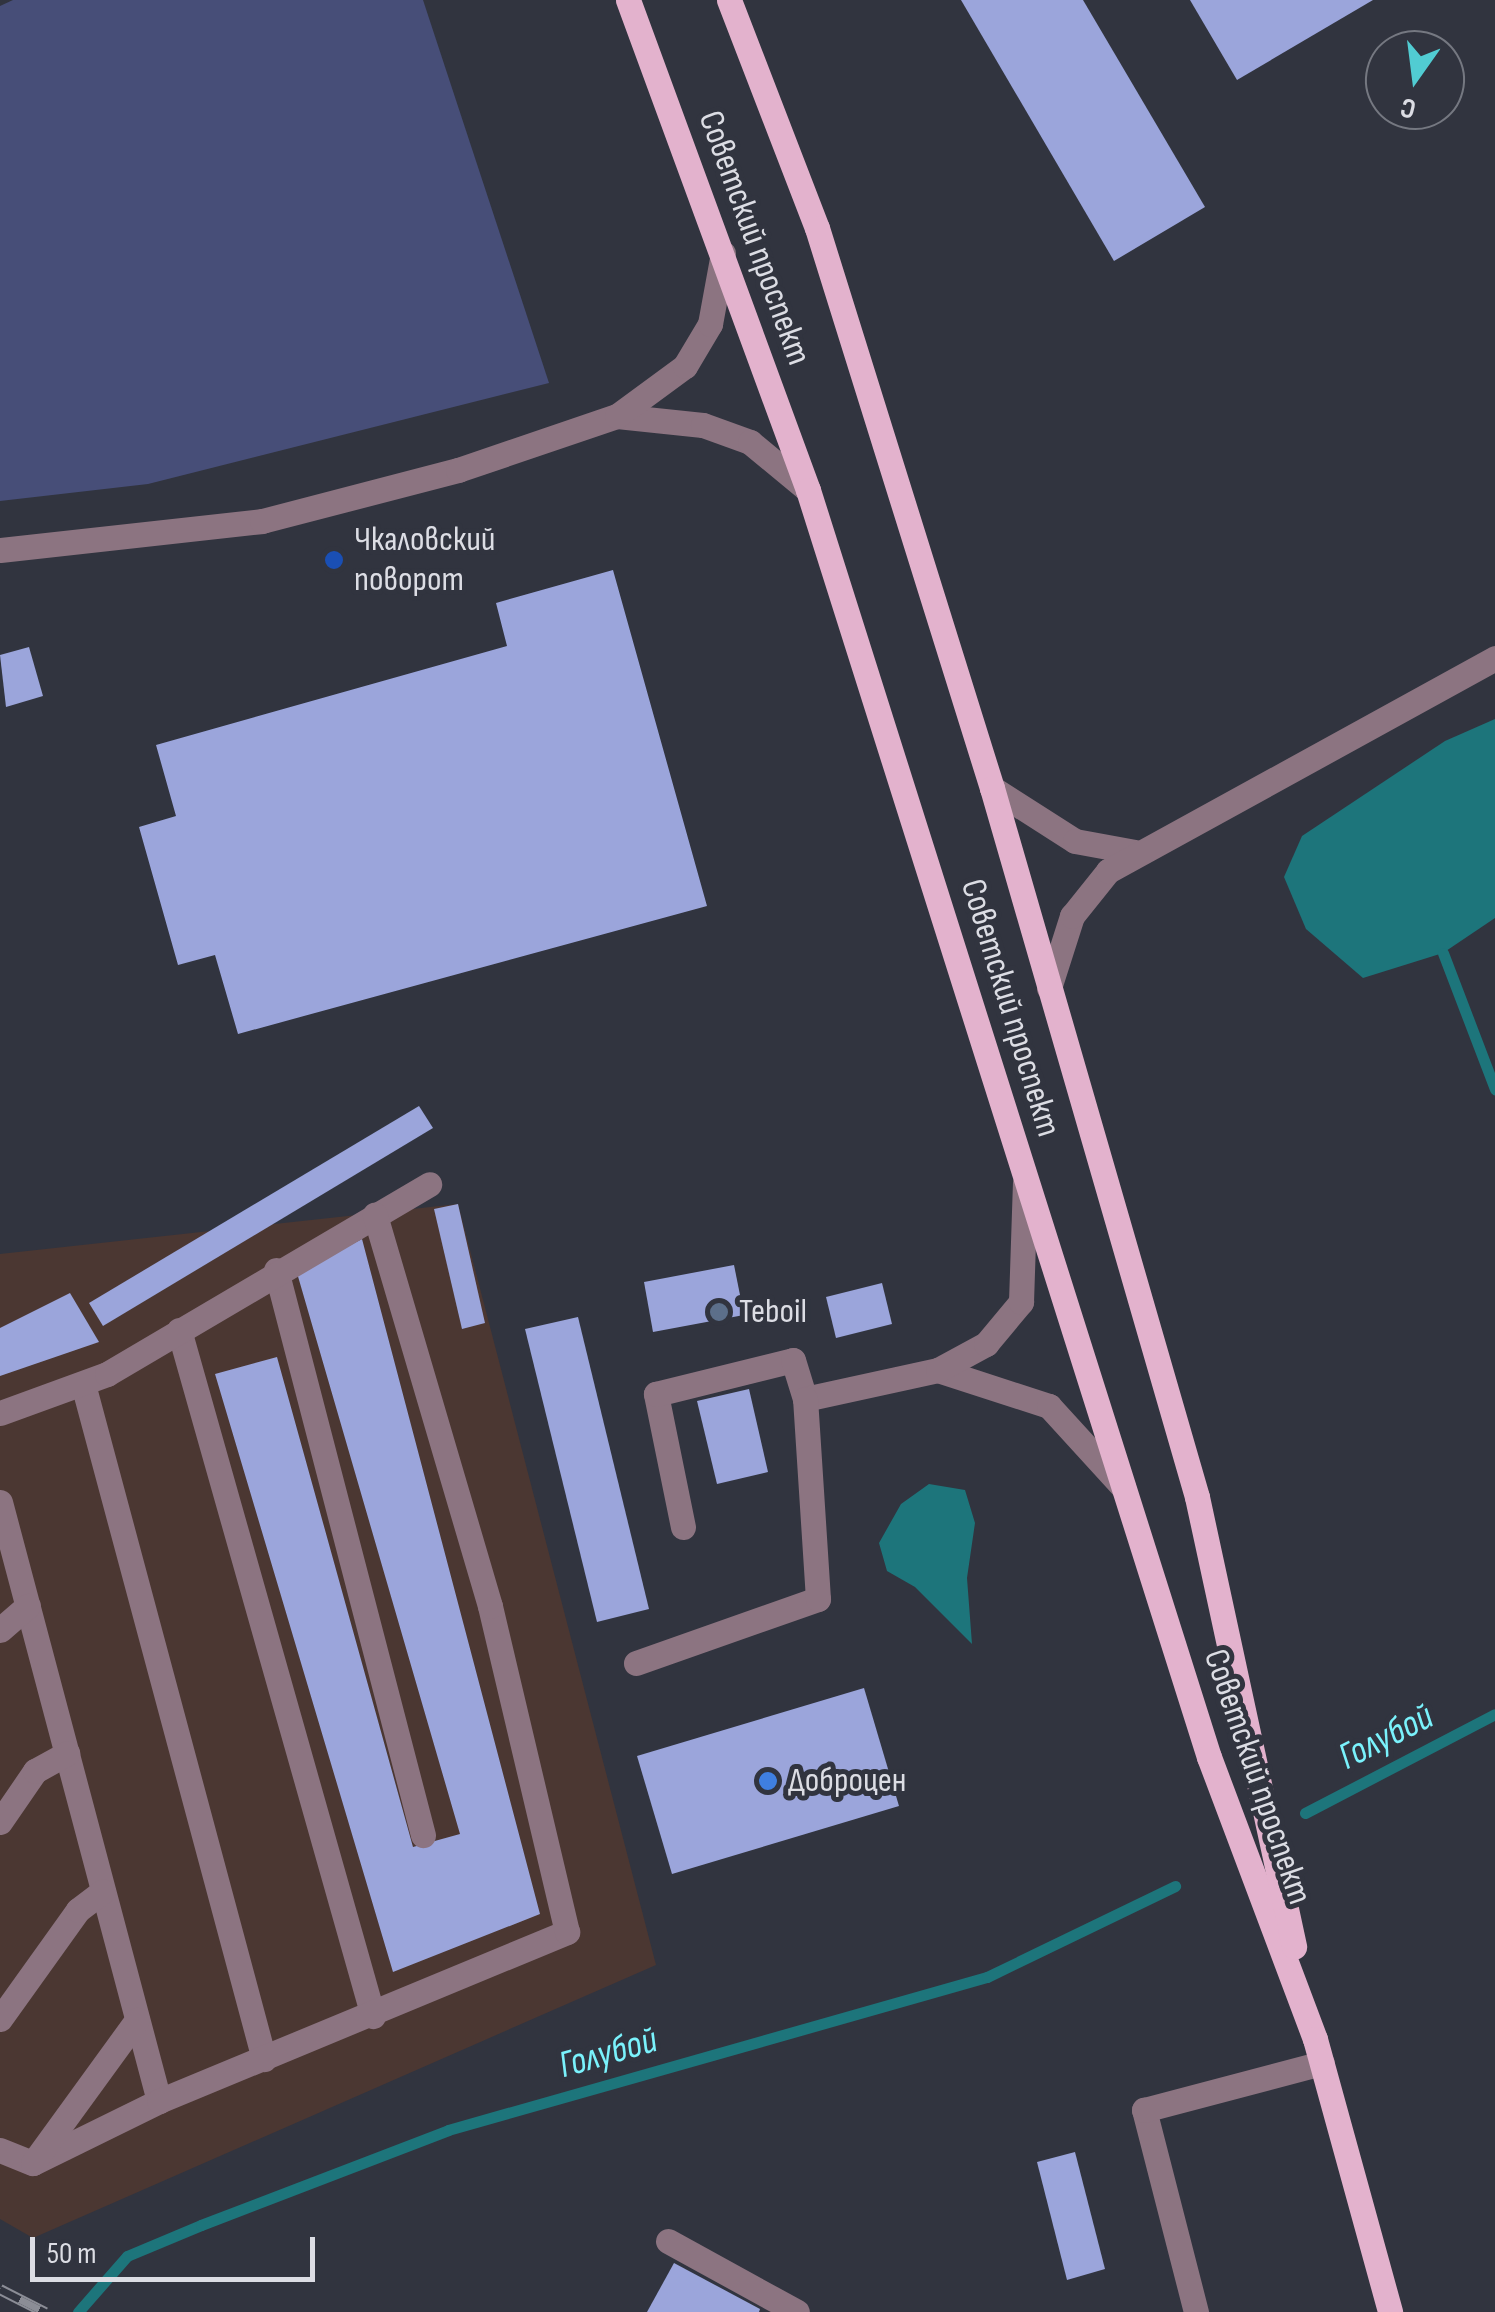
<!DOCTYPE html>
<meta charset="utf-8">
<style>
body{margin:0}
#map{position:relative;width:1495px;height:2312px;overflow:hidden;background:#31343f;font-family:"Sofia Sans Condensed",sans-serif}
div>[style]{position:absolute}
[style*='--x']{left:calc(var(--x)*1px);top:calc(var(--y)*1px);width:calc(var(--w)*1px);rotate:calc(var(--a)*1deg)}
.industrial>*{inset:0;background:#4b3732}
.green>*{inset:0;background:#474e78}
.water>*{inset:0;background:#1d757b}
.stream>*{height:11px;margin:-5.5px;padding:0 5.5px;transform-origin:5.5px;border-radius:5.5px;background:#1d757b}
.building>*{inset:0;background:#9ba5db}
.minor>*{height:25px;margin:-12.5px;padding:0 12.5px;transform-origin:12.5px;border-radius:12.5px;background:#8c7481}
.major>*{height:25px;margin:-12.5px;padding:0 12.5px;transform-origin:12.5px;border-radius:12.5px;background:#e3b2cd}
.rail>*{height:11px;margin-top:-5.5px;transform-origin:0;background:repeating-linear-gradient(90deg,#31343f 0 22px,#8b8d96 0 44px);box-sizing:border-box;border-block:2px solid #8b8d96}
.dots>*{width:28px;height:28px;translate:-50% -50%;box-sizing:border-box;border:5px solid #31343f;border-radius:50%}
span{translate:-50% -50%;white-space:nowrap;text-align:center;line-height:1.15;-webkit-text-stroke:10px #31343f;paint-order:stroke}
.street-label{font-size:35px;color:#dcdde4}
.poi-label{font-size:35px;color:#dcdde4}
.left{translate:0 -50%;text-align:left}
.water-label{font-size:38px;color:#7af2fc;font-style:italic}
.north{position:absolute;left:1365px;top:30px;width:100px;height:100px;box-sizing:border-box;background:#31343f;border:2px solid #757881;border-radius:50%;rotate:194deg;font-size:28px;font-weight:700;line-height:40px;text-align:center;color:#dcdde4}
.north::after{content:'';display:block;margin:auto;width:35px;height:45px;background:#51ccd2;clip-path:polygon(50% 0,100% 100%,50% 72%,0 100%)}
.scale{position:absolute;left:30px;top:2237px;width:285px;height:45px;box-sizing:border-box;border:5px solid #dcdde4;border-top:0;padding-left:12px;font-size:30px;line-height:35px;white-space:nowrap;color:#dcdde4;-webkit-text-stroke:8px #31343f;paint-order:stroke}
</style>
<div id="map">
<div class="industrial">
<div style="clip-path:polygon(458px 1204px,656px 1965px,33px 2238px,0 2219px,0 1254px)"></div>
</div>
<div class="green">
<div style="clip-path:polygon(13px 0,423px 0,549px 383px,148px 484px,0 501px,0 6px)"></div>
</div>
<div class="water">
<div style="clip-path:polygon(1495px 719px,1495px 918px,1443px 953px,1363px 978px,1306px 929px,1284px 877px,1302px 836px,1445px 741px)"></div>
<div style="clip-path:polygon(929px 1484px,965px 1490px,975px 1523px,967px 1578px,972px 1644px,915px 1587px,887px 1571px,879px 1543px,901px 1504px)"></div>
</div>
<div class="stream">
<div style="--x:1443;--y:953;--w:146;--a:69.1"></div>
<div style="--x:1305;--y:1813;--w:214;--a:-27.5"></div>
<div style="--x:78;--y:2312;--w:74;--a:-48.8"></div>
<div style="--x:127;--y:2256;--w:80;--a:-22.7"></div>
<div style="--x:201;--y:2225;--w:265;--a:-21"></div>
<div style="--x:448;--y:2130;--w:560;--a:-15.85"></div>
<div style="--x:987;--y:1977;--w:209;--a:-25.8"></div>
</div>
<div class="building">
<div style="clip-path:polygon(961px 0,1083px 0,1205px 207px,1114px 261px)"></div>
<div style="clip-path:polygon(1190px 0,1373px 0,1237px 80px)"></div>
<div style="clip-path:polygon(613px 570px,707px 906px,238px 1034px,215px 955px,178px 965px,139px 827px,176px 816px,156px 745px,507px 646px,496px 603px)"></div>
<div style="clip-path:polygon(29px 647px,43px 696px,6px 707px,0 655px)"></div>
<div style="clip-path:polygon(419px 1106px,433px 1128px,103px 1326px,89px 1303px)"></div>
<div style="clip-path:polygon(458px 1204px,485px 1323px,462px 1329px,434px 1209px)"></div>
<div style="clip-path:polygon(362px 1239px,540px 1914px,393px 1972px,215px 1374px,277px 1357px,413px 1847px,460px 1834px,297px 1273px)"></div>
<div style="clip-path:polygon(734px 1265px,744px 1315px,653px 1332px,644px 1282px)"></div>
<div style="clip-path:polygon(882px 1283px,892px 1324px,836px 1338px,826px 1297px)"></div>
<div style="clip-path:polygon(70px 1293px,99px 1342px,0 1376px,0 1328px)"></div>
<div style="clip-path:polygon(578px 1317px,649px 1609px,597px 1622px,525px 1329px)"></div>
<div style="clip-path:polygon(749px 1389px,768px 1472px,717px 1484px,697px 1401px)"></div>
<div style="clip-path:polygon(864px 1688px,899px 1806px,672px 1874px,637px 1756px)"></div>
<div style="clip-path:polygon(1075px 2152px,1105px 2269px,1067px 2280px,1037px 2162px)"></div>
<div style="clip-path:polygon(674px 2263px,760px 2309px,759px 2312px,647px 2312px)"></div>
</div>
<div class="minor">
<div style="--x:617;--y:416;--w:86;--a:6"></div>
<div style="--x:703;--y:425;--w:50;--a:19.9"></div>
<div style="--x:750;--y:442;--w:75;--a:39.6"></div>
<div style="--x:0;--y:550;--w:264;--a:-6.3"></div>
<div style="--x:262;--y:521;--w:203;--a:-14.6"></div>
<div style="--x:458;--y:470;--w:168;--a:-18.8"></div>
<div style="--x:617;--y:416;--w:84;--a:-36.3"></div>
<div style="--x:685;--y:366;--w:49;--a:-59.2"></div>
<div style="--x:710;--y:324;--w:72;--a:-79.6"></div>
<div style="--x:992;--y:788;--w:98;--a:32.6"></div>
<div style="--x:1075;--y:841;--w:61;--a:10.4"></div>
<div style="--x:1049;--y:988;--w:76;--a:-72.3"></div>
<div style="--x:1072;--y:916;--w:58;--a:-51.3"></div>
<div style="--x:1108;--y:871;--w:442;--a:-28.8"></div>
<div style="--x:276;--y:1270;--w:584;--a:75.42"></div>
<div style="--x:179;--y:1330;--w:713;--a:74.21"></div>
<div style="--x:938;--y:1370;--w:117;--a:18"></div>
<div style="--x:1049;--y:1406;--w:110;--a:47.6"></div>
<div style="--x:83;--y:1384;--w:699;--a:74.99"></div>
<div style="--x:0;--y:1413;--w:114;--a:-20"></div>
<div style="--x:107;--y:1374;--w:374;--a:-30.5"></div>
<div style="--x:0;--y:1502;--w:620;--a:75.13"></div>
<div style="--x:683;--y:1527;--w:136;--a:-101.5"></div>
<div style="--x:656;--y:1394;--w:141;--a:-13.9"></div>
<div style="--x:793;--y:1360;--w:41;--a:72.9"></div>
<div style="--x:805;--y:1399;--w:136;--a:-12.3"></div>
<div style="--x:938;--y:1370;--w:55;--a:-28.4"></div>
<div style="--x:986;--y:1344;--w:55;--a:-50.2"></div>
<div style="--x:1021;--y:1302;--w:119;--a:-88.1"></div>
<div style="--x:0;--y:1630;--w:37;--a:-41"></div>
<div style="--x:636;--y:1663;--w:193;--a:-19.4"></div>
<div style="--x:818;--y:1599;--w:200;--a:-93.7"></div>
<div style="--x:0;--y:1822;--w:62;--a:-55.5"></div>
<div style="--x:35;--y:1771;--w:37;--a:-29"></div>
<div style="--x:0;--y:2019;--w:134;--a:-54.4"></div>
<div style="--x:78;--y:1910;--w:31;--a:-37"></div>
<div style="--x:0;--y:2150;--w:35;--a:22"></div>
<div style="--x:33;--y:2163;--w:140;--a:-26.2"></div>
<div style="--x:159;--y:2101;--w:442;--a:-22.5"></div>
<div style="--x:567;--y:1932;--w:335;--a:-103.3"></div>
<div style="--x:490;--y:1606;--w:408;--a:-106.4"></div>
<div style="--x:33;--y:2163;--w:177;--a:-54"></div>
<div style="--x:668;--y:2241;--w:147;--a:28.8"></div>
<div style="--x:1196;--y:2312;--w:209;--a:-104.4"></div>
<div style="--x:1144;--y:2110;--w:184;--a:-14.8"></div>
</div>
<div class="major">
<div style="--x:628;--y:0;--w:522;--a:69.83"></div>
<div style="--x:808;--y:490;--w:1329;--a:72.44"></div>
<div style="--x:1209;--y:1757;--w:301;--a:69.4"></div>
<div style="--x:1315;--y:2039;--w:283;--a:74.6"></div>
<div style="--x:729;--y:0;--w:244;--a:68.9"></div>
<div style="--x:817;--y:228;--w:587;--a:72.65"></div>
<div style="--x:992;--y:788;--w:738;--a:73.87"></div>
<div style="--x:1197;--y:1497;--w:460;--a:77.8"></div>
</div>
<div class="rail">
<div style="--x:0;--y:2289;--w:51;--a:27.1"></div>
</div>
<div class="dots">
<div style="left:334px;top:560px;background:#1a4fb4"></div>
<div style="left:719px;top:1312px;background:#5c6f8a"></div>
<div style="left:768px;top:1781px;background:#3f7fe0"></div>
</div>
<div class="street-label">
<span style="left:754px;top:238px;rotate:70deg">Советский проспект</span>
<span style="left:1010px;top:1008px;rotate:73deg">Советский проспект</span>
<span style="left:1257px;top:1777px;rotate:71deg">Советский проспект</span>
</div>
<div class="poi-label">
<span class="left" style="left:354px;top:560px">Чкаловский<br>поворот</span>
<span class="left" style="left:739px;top:1312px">Teboil</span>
<span class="left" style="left:788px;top:1781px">Доброцен</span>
</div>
<div class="water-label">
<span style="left:1386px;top:1737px;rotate:-27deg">Голубой</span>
<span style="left:608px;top:2053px;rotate:-16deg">Голубой</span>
</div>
<div class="north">С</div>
<div class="scale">50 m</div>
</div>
